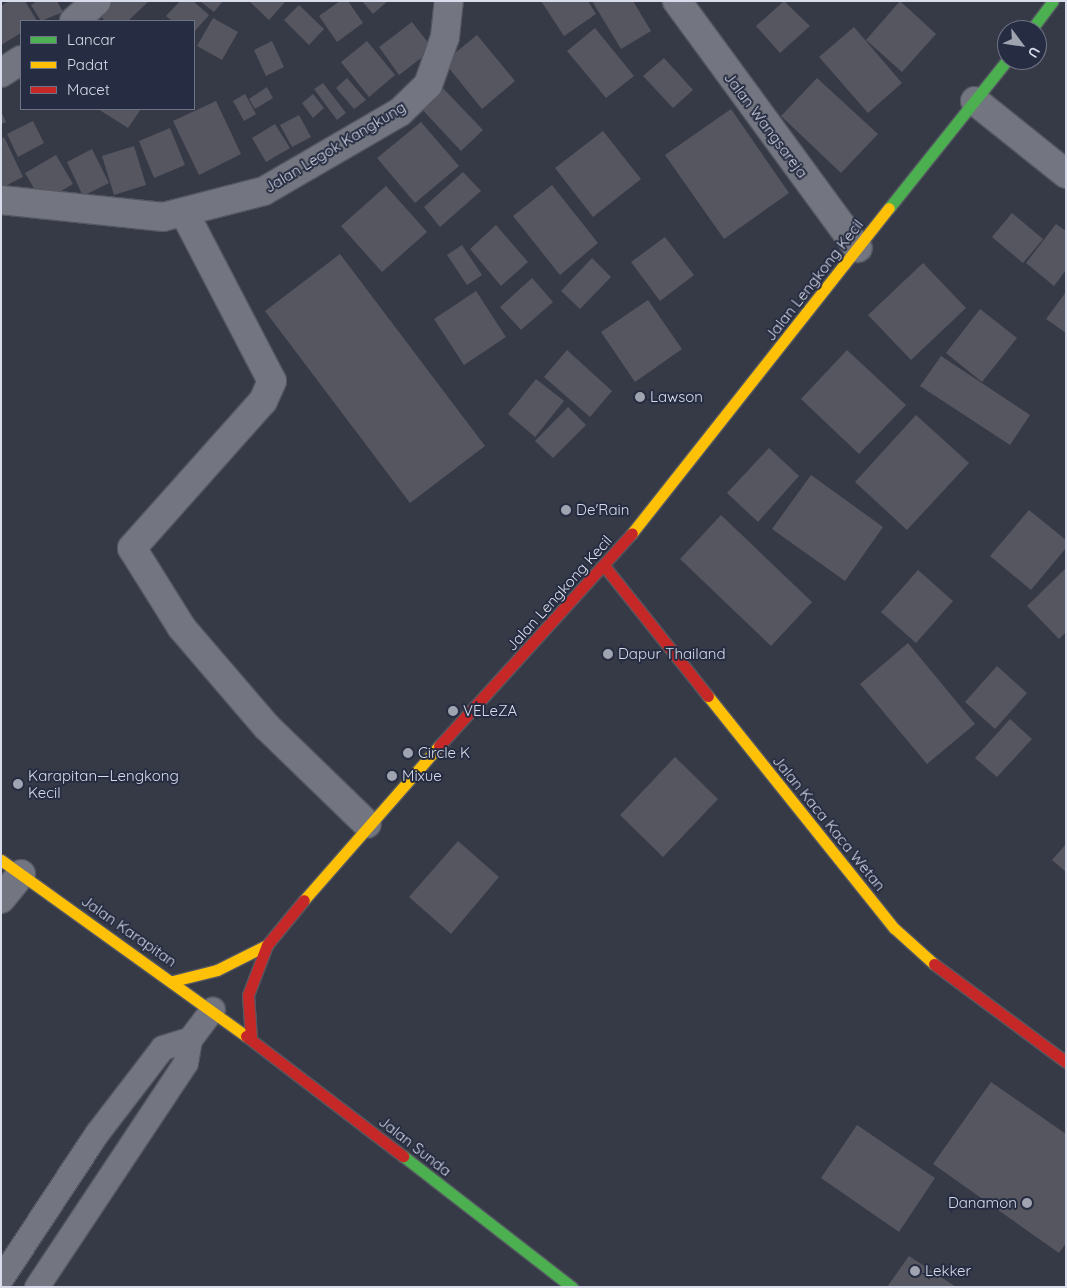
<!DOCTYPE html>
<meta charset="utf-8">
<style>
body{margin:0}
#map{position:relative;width:1067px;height:1288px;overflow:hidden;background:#363a46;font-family:Quicksand,sans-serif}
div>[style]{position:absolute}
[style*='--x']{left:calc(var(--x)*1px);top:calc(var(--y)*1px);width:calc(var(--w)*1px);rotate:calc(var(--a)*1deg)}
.building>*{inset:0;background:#565660}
.roads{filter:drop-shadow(1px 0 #545761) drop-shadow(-1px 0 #545761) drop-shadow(0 1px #545761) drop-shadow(0 -1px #545761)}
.lane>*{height:24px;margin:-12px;padding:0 12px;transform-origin:12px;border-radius:12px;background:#737680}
.street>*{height:28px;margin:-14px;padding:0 14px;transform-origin:14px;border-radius:14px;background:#737680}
.fast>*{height:11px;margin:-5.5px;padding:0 5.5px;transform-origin:5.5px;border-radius:5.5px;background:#4caf50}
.slow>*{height:11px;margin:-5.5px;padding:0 5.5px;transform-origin:5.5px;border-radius:5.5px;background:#ffc107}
.jam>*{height:11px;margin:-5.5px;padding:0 5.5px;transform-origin:5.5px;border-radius:5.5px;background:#c62828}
.dots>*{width:14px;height:14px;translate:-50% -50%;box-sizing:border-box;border:2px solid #262c41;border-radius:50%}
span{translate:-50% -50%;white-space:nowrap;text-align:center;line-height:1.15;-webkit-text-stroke:4px #262c41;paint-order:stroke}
.street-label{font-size:15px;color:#d9ddeb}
.poi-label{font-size:15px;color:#d9ddeb}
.left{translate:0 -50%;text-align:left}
.right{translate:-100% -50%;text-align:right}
.frame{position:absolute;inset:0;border:2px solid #d9ddeb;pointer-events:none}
.legend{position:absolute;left:20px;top:20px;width:175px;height:90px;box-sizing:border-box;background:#262c41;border:1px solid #6e7385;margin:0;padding:6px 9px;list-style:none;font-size:15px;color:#d9ddeb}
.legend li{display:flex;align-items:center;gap:10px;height:25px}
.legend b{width:25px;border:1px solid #6e7385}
.north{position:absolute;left:997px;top:20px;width:50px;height:50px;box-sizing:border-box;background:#262c41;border:1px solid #6e7385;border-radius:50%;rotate:121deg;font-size:14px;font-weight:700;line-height:20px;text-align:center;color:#d9ddeb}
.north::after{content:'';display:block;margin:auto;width:18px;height:22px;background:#a0a4b1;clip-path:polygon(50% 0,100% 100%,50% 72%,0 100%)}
</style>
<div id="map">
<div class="building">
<div style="clip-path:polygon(9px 1px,25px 1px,37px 21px,21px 21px,21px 33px,1px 45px,1px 6px)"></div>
<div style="clip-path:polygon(37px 1px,57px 1px,63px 12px,41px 21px,31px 5px)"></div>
<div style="clip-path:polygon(107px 1px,149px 1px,128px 21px,105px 21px,96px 11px)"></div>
<div style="clip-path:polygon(180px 1px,193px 1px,209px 15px,194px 32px,194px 21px,172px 21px,166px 16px)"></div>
<div style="clip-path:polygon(200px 1px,223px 1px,214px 12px)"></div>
<div style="clip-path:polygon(249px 1px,286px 1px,269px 20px)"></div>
<div style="clip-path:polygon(340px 1px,348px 1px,363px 23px,337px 42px,319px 16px)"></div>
<div style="clip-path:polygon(362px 1px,388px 1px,373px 14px)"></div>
<div style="clip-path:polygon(541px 1px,588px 1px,596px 14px,564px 36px)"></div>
<div style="clip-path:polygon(592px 1px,633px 1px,651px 31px,621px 49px)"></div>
<div style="clip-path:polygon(784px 1px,810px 26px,780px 53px,756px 26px)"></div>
<div style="clip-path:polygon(900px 1px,936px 34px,902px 72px,866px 40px)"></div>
<div style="clip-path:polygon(299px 5px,324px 29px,309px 45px,284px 20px)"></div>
<div style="clip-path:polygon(213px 18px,238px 32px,222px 60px,197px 46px)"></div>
<div style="clip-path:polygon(412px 22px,433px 49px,399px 75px,379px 47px)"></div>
<div style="clip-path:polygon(854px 27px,902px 83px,868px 113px,819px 57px)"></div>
<div style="clip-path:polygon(595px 28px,634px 76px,606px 98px,567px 51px)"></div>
<div style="clip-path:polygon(477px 35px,515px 81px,482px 109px,444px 62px)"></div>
<div style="clip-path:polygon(272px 41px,284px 67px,266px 76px,254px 50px)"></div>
<div style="clip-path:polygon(367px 41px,395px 75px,369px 97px,341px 62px)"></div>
<div style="clip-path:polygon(664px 58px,693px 90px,673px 108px,643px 76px)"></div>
<div style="clip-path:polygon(347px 78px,366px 100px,354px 109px,336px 88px)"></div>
<div style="clip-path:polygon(817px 78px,878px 134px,841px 173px,781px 116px)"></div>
<div style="clip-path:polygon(323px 83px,346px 113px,337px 120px,314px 89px)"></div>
<div style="clip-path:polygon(438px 83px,483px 130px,461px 151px,417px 104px)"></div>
<div style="clip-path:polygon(267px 87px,273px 98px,255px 109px,249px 99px)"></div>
<div style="clip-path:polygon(245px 94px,256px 114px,244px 121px,233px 101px)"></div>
<div style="clip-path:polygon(313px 94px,324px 108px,313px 118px,302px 103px)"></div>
<div style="clip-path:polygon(216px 101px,241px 154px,199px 175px,173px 121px)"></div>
<div style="clip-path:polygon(98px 109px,141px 109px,128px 128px)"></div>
<div style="clip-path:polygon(731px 109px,789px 193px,724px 239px,665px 155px)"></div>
<div style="clip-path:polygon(1px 111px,6px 122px,1px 124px)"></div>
<div style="clip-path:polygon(299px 115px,311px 137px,292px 147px,280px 125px)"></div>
<div style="clip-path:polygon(33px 121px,44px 143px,18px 157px,7px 134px)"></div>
<div style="clip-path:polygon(421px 122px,459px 166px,415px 203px,377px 158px)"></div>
<div style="clip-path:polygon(275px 124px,290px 148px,266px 162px,252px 138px)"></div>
<div style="clip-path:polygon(170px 128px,185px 165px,154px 178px,139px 141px)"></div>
<div style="clip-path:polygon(603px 131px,641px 179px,593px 217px,555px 168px)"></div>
<div style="clip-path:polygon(4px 137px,23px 177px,1px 188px,1px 139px)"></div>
<div style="clip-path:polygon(134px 146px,146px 185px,114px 195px,102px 156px)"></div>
<div style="clip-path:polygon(92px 149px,109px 183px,83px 196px,67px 162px)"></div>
<div style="clip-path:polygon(56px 155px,73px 184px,42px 202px,25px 173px)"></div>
<div style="clip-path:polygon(463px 172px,481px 191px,440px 227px,424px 207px)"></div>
<div style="clip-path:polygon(552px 185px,598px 243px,560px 275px,513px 216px)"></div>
<div style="clip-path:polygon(386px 186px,427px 232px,382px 272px,341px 226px)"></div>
<div style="clip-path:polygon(1012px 213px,1043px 239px,1023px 263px,992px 237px)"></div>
<div style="clip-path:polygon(1056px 224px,1066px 231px,1066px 270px,1054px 286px,1026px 263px)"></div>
<div style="clip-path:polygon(496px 225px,528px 262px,501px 286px,470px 249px)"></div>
<div style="clip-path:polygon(665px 237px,694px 275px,660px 301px,631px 262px)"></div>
<div style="clip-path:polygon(462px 245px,482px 275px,467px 285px,447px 255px)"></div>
<div style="clip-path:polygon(340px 254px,485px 446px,410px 503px,265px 311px)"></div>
<div style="clip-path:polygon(592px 258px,611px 277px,580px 309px,561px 291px)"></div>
<div style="clip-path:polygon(923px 263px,966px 308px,911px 360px,868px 315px)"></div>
<div style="clip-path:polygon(532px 278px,553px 302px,521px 330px,500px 307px)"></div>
<div style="clip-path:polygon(476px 291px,506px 337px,464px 365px,434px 319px)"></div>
<div style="clip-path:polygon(1066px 292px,1066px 333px,1046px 319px)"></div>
<div style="clip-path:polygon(648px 300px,682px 349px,635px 382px,601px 332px)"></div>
<div style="clip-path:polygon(980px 309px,1017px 338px,982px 382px,946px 353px)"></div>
<div style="clip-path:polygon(567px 350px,612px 391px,590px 417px,544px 377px)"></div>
<div style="clip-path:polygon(847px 350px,906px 405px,859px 454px,801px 399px)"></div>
<div style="clip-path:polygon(941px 356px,1030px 415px,1010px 445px,920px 386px)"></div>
<div style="clip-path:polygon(536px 379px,564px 401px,535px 437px,508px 414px)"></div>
<div style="clip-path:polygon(568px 407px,586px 425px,553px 458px,535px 441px)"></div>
<div style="clip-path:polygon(916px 415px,969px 463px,907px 530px,855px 482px)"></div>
<div style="clip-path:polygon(769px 448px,799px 476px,758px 522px,727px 493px)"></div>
<div style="clip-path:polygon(811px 475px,883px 527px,845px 581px,772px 529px)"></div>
<div style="clip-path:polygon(1029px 510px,1066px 540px,1066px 548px,1031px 590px,990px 556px)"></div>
<div style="clip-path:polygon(721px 515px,812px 602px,771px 646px,680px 559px)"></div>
<div style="clip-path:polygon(1066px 568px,1066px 632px,1059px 639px,1027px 606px)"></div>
<div style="clip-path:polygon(918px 570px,953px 601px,916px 643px,881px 612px)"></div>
<div style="clip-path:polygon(908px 643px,975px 724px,927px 764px,860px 684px)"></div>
<div style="clip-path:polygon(997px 666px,1027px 693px,995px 729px,965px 702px)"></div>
<div style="clip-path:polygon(1010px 719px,1032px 739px,997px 777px,975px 758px)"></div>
<div style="clip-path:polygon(675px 757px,718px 799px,663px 857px,620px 815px)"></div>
<div style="clip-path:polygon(458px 841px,499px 877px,451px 934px,409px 897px)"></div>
<div style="clip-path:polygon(1066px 844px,1066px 872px,1052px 860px)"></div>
<div style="clip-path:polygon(991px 1082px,1066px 1134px,1066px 1243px,1059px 1253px,933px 1164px)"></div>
<div style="clip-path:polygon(857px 1125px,935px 1178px,899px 1232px,821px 1178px)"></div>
<div style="clip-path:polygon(909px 1256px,956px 1287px,887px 1287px)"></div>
</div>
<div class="roads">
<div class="lane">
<div style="--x:190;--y:1040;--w:38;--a:-53"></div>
<div style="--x:2;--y:1278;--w:173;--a:-56.6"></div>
<div style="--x:97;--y:1134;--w:108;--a:-52.5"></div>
<div style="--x:163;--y:1048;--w:28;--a:-17"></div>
<div style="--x:190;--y:1040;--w:23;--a:100"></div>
<div style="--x:186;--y:1063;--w:269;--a:123.6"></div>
</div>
<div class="street">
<div style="--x:677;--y:1;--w:306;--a:53.8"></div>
<div style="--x:74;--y:21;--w:30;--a:-41"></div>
<div style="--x:1;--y:73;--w:24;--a:-33"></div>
<div style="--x:975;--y:101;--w:117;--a:38.7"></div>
<div style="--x:1;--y:200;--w:163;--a:6"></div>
<div style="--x:163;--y:217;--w:104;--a:-14.4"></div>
<div style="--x:264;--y:191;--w:157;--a:-30.2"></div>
<div style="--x:400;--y:112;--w:39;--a:-44"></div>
<div style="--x:428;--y:85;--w:51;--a:-70.5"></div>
<div style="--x:445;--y:37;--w:36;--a:-84"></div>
<div style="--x:185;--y:214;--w:188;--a:62.5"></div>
<div style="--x:272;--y:381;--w:22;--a:114"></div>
<div style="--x:263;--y:401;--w:197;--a:131.7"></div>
<div style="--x:132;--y:548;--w:94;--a:58"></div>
<div style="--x:182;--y:628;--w:130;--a:49.4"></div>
<div style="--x:267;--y:727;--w:139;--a:44.1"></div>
<div style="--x:1;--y:899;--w:32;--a:-51"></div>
</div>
<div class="fast">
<div style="--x:1031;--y:30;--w:36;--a:-53"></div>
<div style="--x:889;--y:208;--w:189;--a:-51.4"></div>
<div style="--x:403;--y:1156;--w:214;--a:37.8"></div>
</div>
<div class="slow">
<div style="--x:632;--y:533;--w:414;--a:-51.7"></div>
<div style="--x:708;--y:696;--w:297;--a:51.3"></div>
<div style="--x:894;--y:928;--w:54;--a:42"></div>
<div style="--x:1;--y:860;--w:302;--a:35.7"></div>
<div style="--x:304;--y:900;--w:205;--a:-48.8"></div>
<div style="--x:173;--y:981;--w:45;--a:-14"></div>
<div style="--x:217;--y:970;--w:56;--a:-26.6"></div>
</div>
<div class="jam">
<div style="--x:605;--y:567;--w:165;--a:51.4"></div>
<div style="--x:439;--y:746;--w:287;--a:-47.8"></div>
<div style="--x:934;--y:964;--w:164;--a:36.6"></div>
<div style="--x:246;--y:1036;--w:198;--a:37.4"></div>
<div style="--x:251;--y:1038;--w:43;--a:-94"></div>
<div style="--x:248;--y:995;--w:53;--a:-69.2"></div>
<div style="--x:267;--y:945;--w:58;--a:-50.6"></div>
</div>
</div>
<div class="dots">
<div style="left:640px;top:397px;background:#a0a4b1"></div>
<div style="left:566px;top:510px;background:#a0a4b1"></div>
<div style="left:608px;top:654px;background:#a0a4b1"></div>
<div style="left:453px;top:711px;background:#a0a4b1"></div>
<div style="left:408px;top:753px;background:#a0a4b1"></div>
<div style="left:392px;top:776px;background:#a0a4b1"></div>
<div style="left:18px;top:784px;background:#a0a4b1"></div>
<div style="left:1027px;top:1203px;background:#a0a4b1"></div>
<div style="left:915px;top:1271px;background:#a0a4b1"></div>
</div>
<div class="street-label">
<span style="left:766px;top:125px;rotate:53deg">Jalan Wangsareja</span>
<span style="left:335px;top:147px;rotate:-31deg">Jalan Legok Kangkung</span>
<span style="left:814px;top:280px;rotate:-52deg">Jalan Lengkong Kecil</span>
<span style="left:559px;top:593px;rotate:-48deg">Jalan Lengkong Kecil</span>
<span style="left:829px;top:823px;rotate:51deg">Jalan Kaca Kaca Wetan</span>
<span style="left:129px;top:931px;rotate:35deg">Jalan Karapitan</span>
<span style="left:415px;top:1146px;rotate:38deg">Jalan Sunda</span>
</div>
<div class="poi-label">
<span class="left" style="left:650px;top:397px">Lawson</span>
<span class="left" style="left:576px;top:510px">De'Rain</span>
<span class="left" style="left:618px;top:654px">Dapur Thailand</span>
<span class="left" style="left:463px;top:711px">VELeZA</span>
<span class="left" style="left:418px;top:753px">Circle K</span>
<span class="left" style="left:28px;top:784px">Karapitan—Lengkong<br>Kecil</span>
<span class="left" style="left:402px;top:776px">Mixue</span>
<span class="right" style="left:1017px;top:1203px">Danamon</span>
<span class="left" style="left:925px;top:1271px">Lekker</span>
</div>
<div class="frame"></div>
<ul class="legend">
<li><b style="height:6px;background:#4caf50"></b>Lancar</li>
<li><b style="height:6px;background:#ffc107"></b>Padat</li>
<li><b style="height:6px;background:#c62828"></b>Macet</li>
</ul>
<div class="north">U</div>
</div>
